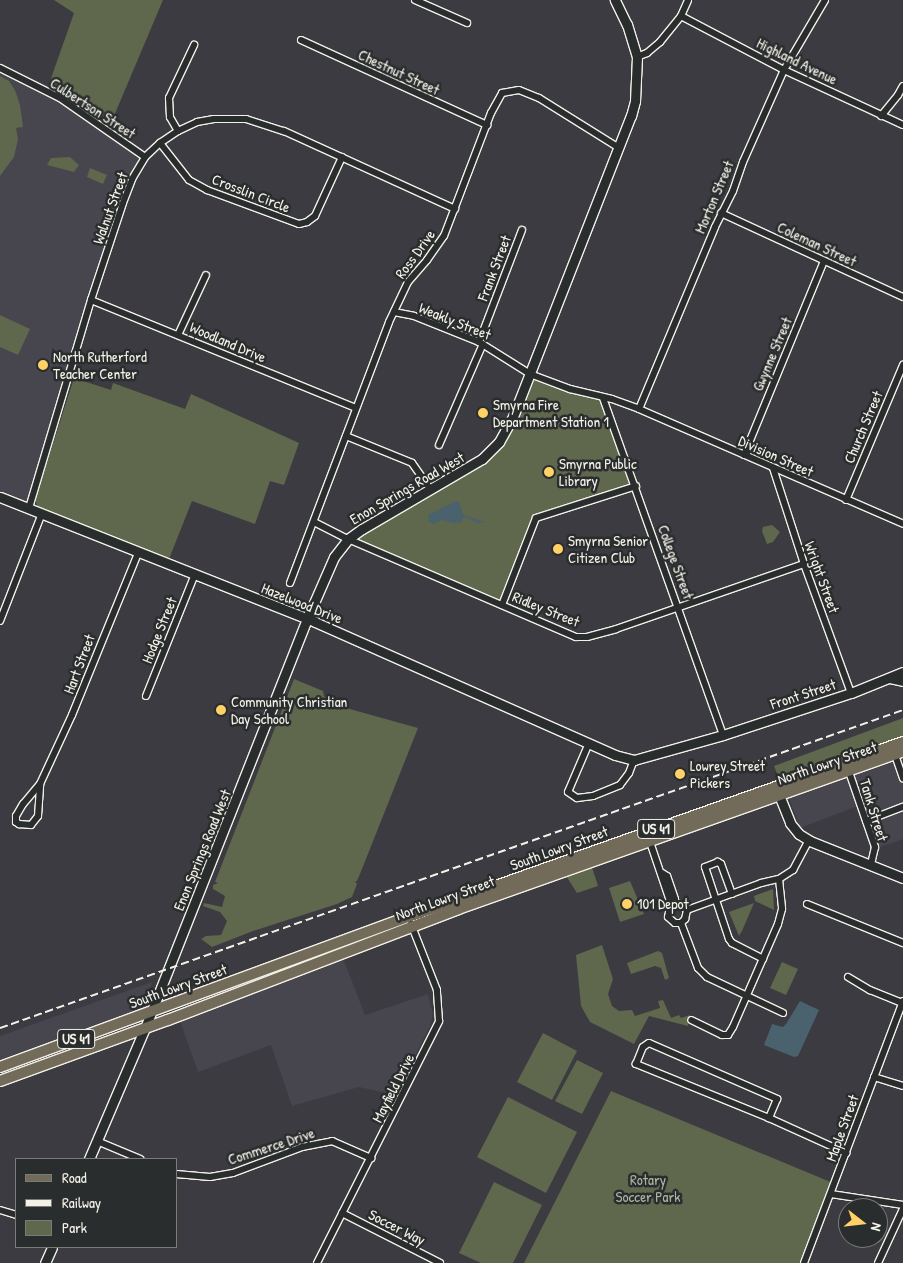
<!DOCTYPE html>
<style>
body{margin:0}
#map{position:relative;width:903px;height:1263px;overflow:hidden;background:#3b3b41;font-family:"Patrick Hand",sans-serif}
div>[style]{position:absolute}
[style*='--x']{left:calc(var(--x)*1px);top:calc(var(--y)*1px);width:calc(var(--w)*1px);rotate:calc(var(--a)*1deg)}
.built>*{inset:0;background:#47454e}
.green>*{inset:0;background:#5f674d}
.water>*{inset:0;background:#4a616e}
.roads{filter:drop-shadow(1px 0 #f4f1e8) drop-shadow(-1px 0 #f4f1e8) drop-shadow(0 1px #f4f1e8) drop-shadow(0 -1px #f4f1e8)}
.street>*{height:6px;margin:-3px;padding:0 3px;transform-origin:3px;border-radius:3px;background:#2a2d2e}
.secondary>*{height:9px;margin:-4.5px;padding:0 4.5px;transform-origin:4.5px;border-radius:4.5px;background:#2a2d2e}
.primary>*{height:10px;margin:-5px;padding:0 5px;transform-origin:5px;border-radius:5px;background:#736b5a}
.rail>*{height:2px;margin-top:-1px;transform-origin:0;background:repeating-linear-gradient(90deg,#f4f1e8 0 8px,transparent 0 12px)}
.dots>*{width:14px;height:14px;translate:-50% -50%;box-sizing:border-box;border:2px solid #2a2d2e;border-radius:50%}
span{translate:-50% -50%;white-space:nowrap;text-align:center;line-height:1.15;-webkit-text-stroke:5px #2a2d2e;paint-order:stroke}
.shield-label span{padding:1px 4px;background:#2a2d2e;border:1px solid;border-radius:4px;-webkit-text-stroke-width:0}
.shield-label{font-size:14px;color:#f4f1e8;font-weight:700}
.street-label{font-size:15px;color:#f4f1e8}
.poi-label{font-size:15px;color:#f4f1e8}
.left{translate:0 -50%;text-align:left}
.park-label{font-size:15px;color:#b1b3a2}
.legend{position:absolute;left:15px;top:1158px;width:162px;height:90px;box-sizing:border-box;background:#2a2d2e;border:1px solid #7b7b78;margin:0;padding:6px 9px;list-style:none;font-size:15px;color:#f4f1e8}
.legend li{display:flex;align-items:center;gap:10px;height:25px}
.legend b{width:25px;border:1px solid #7b7b78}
.north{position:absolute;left:838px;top:1198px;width:50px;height:50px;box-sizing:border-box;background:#2a2d2e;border:1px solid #7b7b78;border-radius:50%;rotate:106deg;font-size:14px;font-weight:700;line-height:20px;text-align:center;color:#f4f1e8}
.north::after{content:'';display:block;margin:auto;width:18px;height:22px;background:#ffd166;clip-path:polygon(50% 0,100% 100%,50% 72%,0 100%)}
</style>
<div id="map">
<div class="built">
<div style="clip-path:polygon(0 68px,60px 98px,145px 157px,132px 179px,29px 508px,0 497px)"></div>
<div style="clip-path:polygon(903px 759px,903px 839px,877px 848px,858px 806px,800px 828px,789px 798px)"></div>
<div style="clip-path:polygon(343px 958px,365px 1015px,428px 994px,433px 1014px,430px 1026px,395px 1095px,359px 1087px,292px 1106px,271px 1045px,198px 1072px,179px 1018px)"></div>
<div style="clip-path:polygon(152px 982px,148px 1006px,0 1060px,0 1036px)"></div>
</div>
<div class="green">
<div style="clip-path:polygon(54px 0,163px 0,111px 123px,49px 84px,74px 13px)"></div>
<div style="clip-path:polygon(0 76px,9px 81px,15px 90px,20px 105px,23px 127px,16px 128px,18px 139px,14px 157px,0 176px)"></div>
<div style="clip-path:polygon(70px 157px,79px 165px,74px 172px,47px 165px,51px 158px)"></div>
<div style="clip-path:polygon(90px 168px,107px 175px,103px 184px,87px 177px)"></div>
<div style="clip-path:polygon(0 315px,30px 329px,18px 355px,0 347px)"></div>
<div style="clip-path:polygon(530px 374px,603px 398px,636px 486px,540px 516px,502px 605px,348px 539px,494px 448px)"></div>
<div style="clip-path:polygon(74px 378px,111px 390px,113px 383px,185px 409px,191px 394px,299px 443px,284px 485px,270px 481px,255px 524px,192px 501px,169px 559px,38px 508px,35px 500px)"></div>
<div style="clip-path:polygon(772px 525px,780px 532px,773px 542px,767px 544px,762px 531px,763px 527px)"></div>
<div style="clip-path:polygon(294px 679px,323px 691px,324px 696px,339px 706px,418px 728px,360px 874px,357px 881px,355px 881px,357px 884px,352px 897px,337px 904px,253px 931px,212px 947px,201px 939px,206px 936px,221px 935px,227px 921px,220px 912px,203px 906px,204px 903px,222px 907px,225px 896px,213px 889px,213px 885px,218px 883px,215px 882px)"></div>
<div style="clip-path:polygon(903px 718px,903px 739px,780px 782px,774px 766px)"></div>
<div style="clip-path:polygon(592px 867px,598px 886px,577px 893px,566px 876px)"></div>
<div style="clip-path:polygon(630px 881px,644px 914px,620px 922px,609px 888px)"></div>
<div style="clip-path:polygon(773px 889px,774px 910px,755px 901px,754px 896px)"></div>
<div style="clip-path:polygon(754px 903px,742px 931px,739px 936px,729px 912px)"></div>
<div style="clip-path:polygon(602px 945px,613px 979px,608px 994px,612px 1006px,619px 1011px,632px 1010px,635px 1016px,660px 1008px,658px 1001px,663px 1000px,671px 1018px,679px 1015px,681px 1018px,690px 1015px,688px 1026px,649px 1016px,634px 1044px,590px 1022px,581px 1006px,576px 955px)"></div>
<div style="clip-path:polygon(658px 951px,662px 953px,669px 978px,665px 980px,661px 968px,655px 966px,631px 974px,627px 963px)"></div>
<div style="clip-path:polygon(782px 962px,798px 969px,786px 995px,770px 988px)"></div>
<div style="clip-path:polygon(543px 1033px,577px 1051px,552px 1100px,517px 1082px)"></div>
<div style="clip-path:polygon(577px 1060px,603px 1073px,582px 1114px,555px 1101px)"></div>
<div style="clip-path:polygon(611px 1091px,833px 1183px,802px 1263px,524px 1263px)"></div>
<div style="clip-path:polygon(508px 1097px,577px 1132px,546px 1193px,477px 1157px)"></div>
<div style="clip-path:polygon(494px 1182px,542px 1205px,513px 1263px,481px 1263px,459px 1253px)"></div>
</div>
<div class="water">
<div style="clip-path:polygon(456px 501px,459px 502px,463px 515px,485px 522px,478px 523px,464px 517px,461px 522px,454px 523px,441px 520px,434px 524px,429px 522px,428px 515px)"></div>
<div style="clip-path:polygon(800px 1001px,819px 1010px,798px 1056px,794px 1057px,764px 1045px,772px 1024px,783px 1027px,786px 1024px)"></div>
</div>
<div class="roads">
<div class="street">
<div style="--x:415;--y:0;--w:57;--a:23.9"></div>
<div style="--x:681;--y:16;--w:116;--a:27.7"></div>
<div style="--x:784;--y:70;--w:131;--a:24.8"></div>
<div style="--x:301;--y:40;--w:205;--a:24.6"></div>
<div style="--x:637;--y:57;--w:11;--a:-22"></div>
<div style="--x:647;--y:53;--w:17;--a:-40"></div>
<div style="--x:660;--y:42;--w:33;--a:-51"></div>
<div style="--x:681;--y:16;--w:17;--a:-66"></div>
<div style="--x:0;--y:68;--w:67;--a:26.6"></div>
<div style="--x:60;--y:98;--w:103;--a:34.8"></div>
<div style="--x:881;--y:116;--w:27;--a:-51"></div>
<div style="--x:898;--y:95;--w:10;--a:-61"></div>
<div style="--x:178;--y:131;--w:16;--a:-120"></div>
<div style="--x:170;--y:117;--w:19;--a:-93"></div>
<div style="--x:169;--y:98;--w:59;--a:-64.7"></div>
<div style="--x:160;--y:143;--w:47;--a:51.9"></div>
<div style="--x:189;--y:180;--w:21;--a:29"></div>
<div style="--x:207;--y:190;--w:98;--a:20.3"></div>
<div style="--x:299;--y:224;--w:8;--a:-14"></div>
<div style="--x:307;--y:222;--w:10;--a:-37"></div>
<div style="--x:315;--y:216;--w:65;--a:-65.4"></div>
<div style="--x:721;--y:213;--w:200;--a:24.8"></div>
<div style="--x:91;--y:300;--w:286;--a:22.2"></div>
<div style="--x:394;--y:312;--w:20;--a:11"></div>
<div style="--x:414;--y:316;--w:70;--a:21.8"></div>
<div style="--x:479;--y:342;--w:60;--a:32.1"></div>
<div style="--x:530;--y:374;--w:43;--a:20.6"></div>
<div style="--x:570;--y:389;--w:43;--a:13.4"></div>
<div style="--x:612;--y:399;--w:29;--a:20"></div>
<div style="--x:639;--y:409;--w:288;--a:23.5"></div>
<div style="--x:178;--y:335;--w:66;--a:-65"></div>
<div style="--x:479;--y:342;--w:120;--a:-69"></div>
<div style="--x:603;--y:398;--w:358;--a:70.4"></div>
<div style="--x:639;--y:409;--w:197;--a:-67.3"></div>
<div style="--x:715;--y:227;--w:40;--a:-63.4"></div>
<div style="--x:733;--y:191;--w:31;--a:-71"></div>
<div style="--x:743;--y:162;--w:101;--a:-66"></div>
<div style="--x:784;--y:70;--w:81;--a:-59.6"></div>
<div style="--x:346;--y:436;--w:71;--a:22.2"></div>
<div style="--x:412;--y:463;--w:33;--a:55"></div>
<div style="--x:439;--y:445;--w:110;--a:-66.5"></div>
<div style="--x:744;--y:455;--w:210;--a:-67.6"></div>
<div style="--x:773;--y:468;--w:101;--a:72.1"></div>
<div style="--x:804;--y:564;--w:137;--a:70"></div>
<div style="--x:846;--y:500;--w:147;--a:-67.1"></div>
<div style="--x:29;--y:508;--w:217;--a:-73.4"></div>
<div style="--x:91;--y:300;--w:102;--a:-71.7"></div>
<div style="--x:123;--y:203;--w:26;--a:-69"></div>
<div style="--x:132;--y:179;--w:26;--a:-59"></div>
<div style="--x:145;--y:157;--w:21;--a:-43"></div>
<div style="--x:160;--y:143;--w:22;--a:-34"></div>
<div style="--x:178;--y:131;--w:21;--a:-25"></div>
<div style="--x:197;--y:122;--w:17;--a:-10"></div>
<div style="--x:214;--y:119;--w:32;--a:0"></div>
<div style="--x:246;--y:119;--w:40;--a:18"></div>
<div style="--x:284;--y:131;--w:188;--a:24.5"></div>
<div style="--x:314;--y:522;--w:38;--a:27"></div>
<div style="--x:348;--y:539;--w:248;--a:23.3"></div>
<div style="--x:576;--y:637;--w:11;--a:0"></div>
<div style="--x:587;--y:637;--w:30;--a:-15"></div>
<div style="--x:616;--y:629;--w:199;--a:-19.1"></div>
<div style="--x:290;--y:583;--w:279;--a:-69.2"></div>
<div style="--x:389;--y:322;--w:44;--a:-64.6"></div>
<div style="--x:408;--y:282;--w:29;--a:-49"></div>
<div style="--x:427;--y:260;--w:29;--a:-55"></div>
<div style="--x:444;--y:236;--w:132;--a:-69.1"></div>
<div style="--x:491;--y:113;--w:23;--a:-61"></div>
<div style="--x:502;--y:93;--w:17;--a:-10"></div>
<div style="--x:519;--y:90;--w:22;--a:22"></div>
<div style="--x:539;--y:98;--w:94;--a:32"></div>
<div style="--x:502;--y:605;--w:93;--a:-68.7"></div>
<div style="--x:536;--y:518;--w:105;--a:-17.7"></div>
<div style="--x:0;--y:621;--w:116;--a:-68.7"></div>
<div style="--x:146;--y:696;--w:131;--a:-68.1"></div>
<div style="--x:589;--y:743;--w:53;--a:113.2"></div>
<div style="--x:568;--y:792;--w:11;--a:34"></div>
<div style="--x:577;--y:798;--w:16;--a:-7"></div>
<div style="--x:593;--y:796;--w:29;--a:-22"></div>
<div style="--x:620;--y:785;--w:15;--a:-53"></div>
<div style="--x:629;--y:773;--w:14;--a:-69"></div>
<div style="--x:894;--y:752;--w:28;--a:71"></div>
<div style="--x:848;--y:769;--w:83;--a:70.9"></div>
<div style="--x:875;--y:847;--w:18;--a:103"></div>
<div style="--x:40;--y:784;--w:26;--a:130"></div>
<div style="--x:23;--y:804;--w:14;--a:120"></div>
<div style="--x:16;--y:816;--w:6;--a:90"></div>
<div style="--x:16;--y:822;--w:4;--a:34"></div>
<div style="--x:19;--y:824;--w:12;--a:5"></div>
<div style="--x:31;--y:825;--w:11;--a:-52"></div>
<div style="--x:38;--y:816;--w:32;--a:-86"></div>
<div style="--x:40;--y:784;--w:76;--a:-65.1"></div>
<div style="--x:72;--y:715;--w:177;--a:-67.8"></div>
<div style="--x:866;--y:821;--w:40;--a:-21"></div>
<div style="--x:649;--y:839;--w:65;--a:71.3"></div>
<div style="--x:670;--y:901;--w:4;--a:34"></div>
<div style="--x:673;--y:903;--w:5;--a:127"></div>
<div style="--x:670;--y:907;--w:10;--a:101"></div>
<div style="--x:668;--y:917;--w:9;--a:41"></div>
<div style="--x:675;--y:923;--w:6;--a:0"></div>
<div style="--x:681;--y:923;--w:6;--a:-45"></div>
<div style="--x:685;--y:919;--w:9;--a:-77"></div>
<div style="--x:687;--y:910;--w:9;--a:-139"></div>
<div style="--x:680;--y:904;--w:7;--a:-172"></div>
<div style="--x:673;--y:903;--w:4;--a:-63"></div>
<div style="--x:675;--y:899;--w:24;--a:-109"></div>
<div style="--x:667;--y:876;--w:6;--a:-149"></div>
<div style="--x:779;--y:879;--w:17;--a:-33"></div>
<div style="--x:793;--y:870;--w:34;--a:-62"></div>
<div style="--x:732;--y:894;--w:32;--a:-110"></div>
<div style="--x:721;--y:864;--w:4;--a:-146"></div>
<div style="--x:718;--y:862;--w:14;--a:159"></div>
<div style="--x:705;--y:867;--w:76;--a:71.6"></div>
<div style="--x:729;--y:939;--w:5;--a:53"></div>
<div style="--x:732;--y:943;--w:35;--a:27"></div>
<div style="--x:807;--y:904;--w:104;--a:22.1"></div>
<div style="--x:687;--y:910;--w:79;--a:-20"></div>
<div style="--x:761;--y:883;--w:18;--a:-13"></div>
<div style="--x:779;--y:879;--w:30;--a:84"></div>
<div style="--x:782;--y:909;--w:16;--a:105"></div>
<div style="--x:778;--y:924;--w:112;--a:113.6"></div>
<div style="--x:733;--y:1027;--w:9;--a:122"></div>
<div style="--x:728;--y:1035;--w:6;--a:180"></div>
<div style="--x:722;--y:1035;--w:34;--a:-154"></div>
<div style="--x:681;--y:923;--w:48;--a:69.3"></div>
<div style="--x:698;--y:968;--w:13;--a:45"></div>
<div style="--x:707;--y:977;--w:84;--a:25.3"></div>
<div style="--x:848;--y:977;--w:26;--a:31"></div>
<div style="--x:870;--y:990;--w:35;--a:22"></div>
<div style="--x:649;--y:1043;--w:140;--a:23.6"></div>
<div style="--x:777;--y:1099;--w:21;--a:113"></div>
<div style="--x:769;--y:1118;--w:144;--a:-157.9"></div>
<div style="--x:636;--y:1064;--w:18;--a:-68"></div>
<div style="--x:643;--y:1047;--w:7;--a:-34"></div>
<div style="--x:874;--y:1077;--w:30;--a:17"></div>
<div style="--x:769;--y:1118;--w:85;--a:24.4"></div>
<div style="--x:97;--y:1141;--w:47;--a:22.7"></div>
<div style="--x:176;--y:1174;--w:34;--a:5"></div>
<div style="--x:210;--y:1177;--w:23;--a:-10"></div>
<div style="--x:233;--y:1173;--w:74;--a:-20.6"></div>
<div style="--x:302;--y:1147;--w:31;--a:-11"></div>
<div style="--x:332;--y:1141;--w:43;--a:23.6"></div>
<div style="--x:831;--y:1194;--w:73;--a:8.7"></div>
<div style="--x:0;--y:1210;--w:17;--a:17"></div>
<div style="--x:342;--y:1213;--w:110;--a:27"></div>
<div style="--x:317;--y:1263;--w:271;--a:-63.2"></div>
<div style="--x:439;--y:1021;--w:31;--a:-94"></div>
<div style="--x:437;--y:990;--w:71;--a:-111.5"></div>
<div style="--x:804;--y:1263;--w:280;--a:-69.3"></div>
<div style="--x:878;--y:1263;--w:60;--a:-65.2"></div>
</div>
<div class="secondary">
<div style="--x:0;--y:497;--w:339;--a:21.6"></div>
<div style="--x:315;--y:622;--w:328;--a:23.9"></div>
<div style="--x:615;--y:755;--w:20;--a:15"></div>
<div style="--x:634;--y:760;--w:92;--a:-15.7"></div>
<div style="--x:723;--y:735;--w:135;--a:-18.2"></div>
<div style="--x:851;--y:693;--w:56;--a:-22"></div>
<div style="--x:890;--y:678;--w:13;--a:13"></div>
<div style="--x:777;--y:790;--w:35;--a:68"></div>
<div style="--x:790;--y:823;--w:14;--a:51"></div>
<div style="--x:799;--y:834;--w:13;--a:32"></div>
<div style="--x:810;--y:841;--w:100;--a:21.7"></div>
<div style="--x:89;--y:1159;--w:142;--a:-66.9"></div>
<div style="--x:145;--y:1028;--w:448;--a:-68.4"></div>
<div style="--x:310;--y:612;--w:60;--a:-66.4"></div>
<div style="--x:334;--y:557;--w:23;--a:-52"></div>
<div style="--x:348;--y:539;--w:17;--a:-36"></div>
<div style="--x:362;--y:529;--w:139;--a:-30.3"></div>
<div style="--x:482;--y:459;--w:24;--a:-45"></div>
<div style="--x:499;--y:442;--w:26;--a:-61"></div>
<div style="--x:512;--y:419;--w:326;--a:-68.6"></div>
<div style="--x:631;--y:116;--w:16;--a:-75"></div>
<div style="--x:635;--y:101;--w:44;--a:-87.4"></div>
<div style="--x:637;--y:57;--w:34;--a:-107"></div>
<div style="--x:627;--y:25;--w:28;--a:-116"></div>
<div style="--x:45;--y:1263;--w:17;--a:-66"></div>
</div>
<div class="primary">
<div style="--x:0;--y:1067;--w:435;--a:-20.2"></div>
<div style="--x:408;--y:917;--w:525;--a:-19.47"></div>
<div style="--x:0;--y:1081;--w:179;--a:-20"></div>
<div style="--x:168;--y:1020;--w:311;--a:-20.9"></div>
<div style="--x:458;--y:909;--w:472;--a:-19.5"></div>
</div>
</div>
<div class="rail">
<div style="--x:0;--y:1028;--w:957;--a:-19.4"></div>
</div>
<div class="dots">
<div style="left:43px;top:365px;background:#ffd166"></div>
<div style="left:483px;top:413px;background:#ffd166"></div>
<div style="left:549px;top:472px;background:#ffd166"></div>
<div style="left:558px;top:549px;background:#ffd166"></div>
<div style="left:221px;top:710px;background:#ffd166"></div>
<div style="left:680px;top:774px;background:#ffd166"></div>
<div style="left:627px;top:904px;background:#ffd166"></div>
</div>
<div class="shield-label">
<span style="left:656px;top:829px">US 41</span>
<span style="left:76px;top:1039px">US 41</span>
</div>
<div class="street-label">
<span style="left:797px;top:61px;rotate:26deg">Highland Avenue</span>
<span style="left:399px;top:72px;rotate:25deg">Chestnut Street</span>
<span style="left:93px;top:108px;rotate:33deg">Culbertson Street</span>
<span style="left:251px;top:193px;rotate:21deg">Crosslin Circle</span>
<span style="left:714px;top:197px;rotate:-67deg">Morton Street</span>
<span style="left:110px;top:208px;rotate:-70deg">Walnut Street</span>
<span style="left:817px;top:244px;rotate:25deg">Coleman Street</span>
<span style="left:415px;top:254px;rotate:-54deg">Ross Drive</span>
<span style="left:494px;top:268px;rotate:-69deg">Frank Street</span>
<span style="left:455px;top:321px;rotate:22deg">Weakly Street</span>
<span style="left:228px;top:342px;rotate:23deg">Woodland Drive</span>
<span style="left:772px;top:354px;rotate:-67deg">Gwynne Street</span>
<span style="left:863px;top:427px;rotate:-67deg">Church Street</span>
<span style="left:776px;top:456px;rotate:24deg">Division Street</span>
<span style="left:407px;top:488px;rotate:-30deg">Enon Springs Road West</span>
<span style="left:676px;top:562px;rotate:70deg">College Street</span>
<span style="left:822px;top:577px;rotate:70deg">Wright Street</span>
<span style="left:302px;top:603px;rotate:22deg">Hazelwood Drive</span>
<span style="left:546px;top:609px;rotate:22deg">Ridley Street</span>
<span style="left:159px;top:630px;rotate:-68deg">Hodge Street</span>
<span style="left:79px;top:664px;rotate:-69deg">Hart Street</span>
<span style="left:803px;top:694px;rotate:-18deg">Front Street</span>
<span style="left:827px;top:763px;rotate:-19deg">North Lowry Street</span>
<span style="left:874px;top:810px;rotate:73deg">Tank Street</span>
<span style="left:559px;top:848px;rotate:-20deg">South Lowry Street</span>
<span style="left:202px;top:850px;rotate:-68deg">Enon Springs Road West</span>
<span style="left:445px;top:898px;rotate:-20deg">North Lowry Street</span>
<span style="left:178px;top:986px;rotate:-20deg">South Lowry Street</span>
<span style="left:393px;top:1088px;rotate:-63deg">Mayfield Drive</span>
<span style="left:842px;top:1128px;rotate:-70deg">Maple Street</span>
<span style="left:271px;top:1146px;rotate:-18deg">Commerce Drive</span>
<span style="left:397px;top:1227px;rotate:27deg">Soccer Way</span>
</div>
<div class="poi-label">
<span class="left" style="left:53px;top:365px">North Rutherford<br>Teacher Center</span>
<span class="left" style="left:493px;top:413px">Smyrna Fire<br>Department Station 1</span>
<span class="left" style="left:559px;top:472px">Smyrna Public<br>Library</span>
<span class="left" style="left:568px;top:549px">Smyrna Senior<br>Citizen Club</span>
<span class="left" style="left:231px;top:710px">Community Christian<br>Day School</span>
<span class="left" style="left:690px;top:774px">Lowrey Street<br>Pickers</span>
<span class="left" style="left:637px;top:904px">101 Depot</span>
</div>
<div class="park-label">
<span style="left:648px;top:1188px">Rotary<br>Soccer Park</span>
</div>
<ul class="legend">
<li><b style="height:6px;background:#736b5a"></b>Road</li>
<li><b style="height:6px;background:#f4f1e8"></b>Railway</li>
<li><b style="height:14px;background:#5f674d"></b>Park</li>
</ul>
<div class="north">N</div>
</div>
